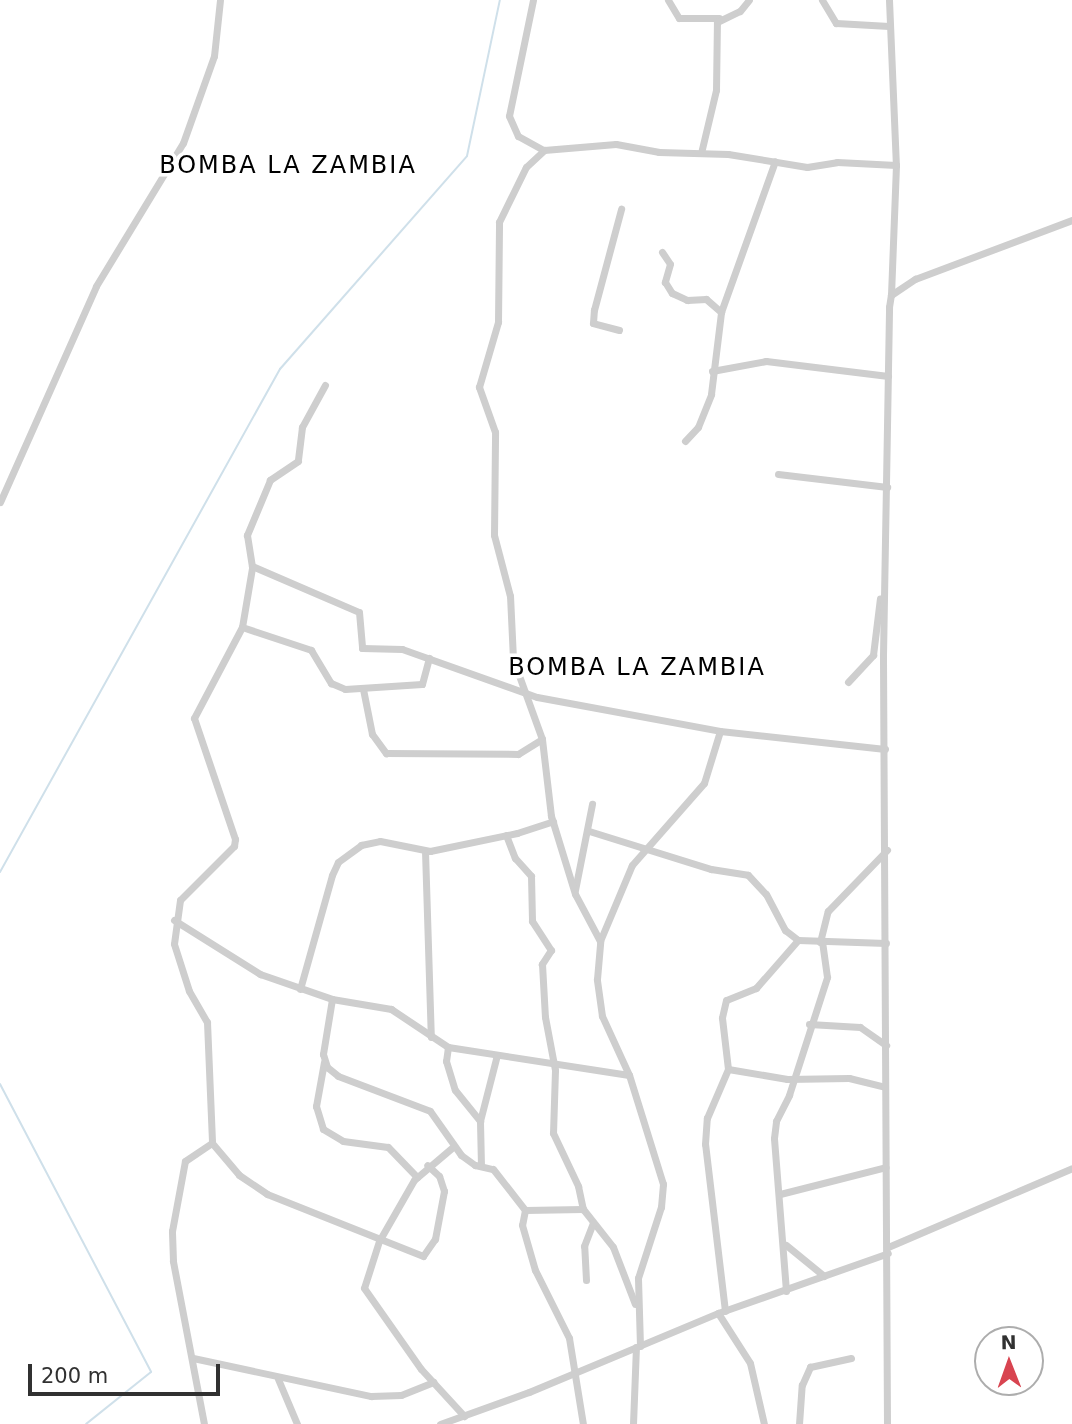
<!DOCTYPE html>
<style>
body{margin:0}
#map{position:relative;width:1072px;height:1424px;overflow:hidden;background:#fff;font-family:"DejaVu Sans",sans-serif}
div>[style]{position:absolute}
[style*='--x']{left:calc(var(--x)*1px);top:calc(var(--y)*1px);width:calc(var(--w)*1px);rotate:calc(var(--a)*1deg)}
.stream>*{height:2px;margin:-1px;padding:0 1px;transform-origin:1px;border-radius:1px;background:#cfe0ea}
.minor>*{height:7px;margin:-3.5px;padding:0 3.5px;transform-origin:3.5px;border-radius:3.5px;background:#cecece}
span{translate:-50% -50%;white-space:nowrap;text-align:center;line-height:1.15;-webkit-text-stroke:7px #fff;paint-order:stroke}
.quarter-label{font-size:24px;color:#000;letter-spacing:2px}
.north{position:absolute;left:974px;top:1326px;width:70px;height:70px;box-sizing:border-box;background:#fff;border:2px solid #adadad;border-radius:50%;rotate:359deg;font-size:19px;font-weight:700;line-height:28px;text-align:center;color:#313131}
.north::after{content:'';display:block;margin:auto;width:24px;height:32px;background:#d84450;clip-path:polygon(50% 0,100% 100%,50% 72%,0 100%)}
.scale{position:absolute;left:28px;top:1364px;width:192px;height:32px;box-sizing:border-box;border:4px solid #313131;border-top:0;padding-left:9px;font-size:21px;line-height:24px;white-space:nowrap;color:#313131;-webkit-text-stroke:5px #fff;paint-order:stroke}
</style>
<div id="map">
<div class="stream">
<div style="--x:0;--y:872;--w:576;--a:-60.9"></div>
<div style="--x:280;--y:369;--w:283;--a:-48.7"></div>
<div style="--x:467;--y:156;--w:159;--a:-78.1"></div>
<div style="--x:0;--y:1084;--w:325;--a:62.3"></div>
<div style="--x:151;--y:1372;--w:83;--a:141.3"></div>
</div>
<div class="minor">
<div style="--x:533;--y:0;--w:118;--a:101.7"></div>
<div style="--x:509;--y:116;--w:22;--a:66"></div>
<div style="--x:518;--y:136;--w:29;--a:29"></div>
<div style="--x:668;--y:0;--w:21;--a:59"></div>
<div style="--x:679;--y:18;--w:40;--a:0"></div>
<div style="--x:822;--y:0;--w:27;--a:59"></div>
<div style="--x:836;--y:23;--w:53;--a:3.2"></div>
<div style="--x:889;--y:0;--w:165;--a:87.6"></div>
<div style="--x:896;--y:165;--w:130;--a:92.2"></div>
<div style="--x:701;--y:153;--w:65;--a:-76.6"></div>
<div style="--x:716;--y:90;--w:68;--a:-89.2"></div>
<div style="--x:717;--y:22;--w:25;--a:-26"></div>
<div style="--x:740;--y:11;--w:14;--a:-51"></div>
<div style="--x:662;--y:252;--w:14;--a:56"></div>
<div style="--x:670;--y:264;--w:19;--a:106"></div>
<div style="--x:665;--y:282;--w:13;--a:58"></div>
<div style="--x:672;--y:293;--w:17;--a:25"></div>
<div style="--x:687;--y:300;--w:19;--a:-3"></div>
<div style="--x:706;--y:299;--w:20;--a:41"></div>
<div style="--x:619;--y:330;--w:27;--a:-165"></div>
<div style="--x:593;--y:323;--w:13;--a:-86"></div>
<div style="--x:594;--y:310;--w:105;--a:-75"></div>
<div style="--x:712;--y:371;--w:55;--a:-10.5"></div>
<div style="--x:766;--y:361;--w:123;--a:7"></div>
<div style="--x:325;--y:385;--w:48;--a:118.7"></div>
<div style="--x:302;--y:427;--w:34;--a:97"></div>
<div style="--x:298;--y:461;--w:34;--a:146"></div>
<div style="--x:270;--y:480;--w:60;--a:112.7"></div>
<div style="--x:247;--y:535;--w:33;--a:81"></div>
<div style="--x:252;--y:568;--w:60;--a:99.6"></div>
<div style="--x:242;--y:627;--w:103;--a:117.8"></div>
<div style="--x:194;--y:718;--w:128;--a:71.3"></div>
<div style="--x:235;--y:839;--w:7;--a:98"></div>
<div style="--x:234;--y:846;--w:76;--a:135"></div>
<div style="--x:180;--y:900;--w:44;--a:97.8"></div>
<div style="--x:174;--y:944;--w:49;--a:72.3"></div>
<div style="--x:189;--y:991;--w:36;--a:60"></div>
<div style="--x:207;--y:1022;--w:121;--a:87.6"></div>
<div style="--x:212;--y:1143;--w:42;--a:49.8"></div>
<div style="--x:239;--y:1175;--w:34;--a:34"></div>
<div style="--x:267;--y:1194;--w:168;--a:21.7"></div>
<div style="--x:423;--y:1256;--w:21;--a:-55"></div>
<div style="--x:435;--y:1239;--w:49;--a:-79.4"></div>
<div style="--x:444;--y:1191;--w:16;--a:-108"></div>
<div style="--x:439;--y:1176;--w:16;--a:-137"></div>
<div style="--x:685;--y:441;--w:19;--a:-47"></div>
<div style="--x:698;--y:427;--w:35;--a:-68"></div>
<div style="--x:711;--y:394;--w:83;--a:-83"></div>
<div style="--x:721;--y:312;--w:160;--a:-70.3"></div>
<div style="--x:778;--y:474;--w:110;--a:6.8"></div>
<div style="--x:0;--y:502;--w:236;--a:-66"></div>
<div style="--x:96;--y:286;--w:167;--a:-58.7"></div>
<div style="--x:183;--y:143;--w:92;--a:-70.4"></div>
<div style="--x:214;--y:56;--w:56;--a:-83.9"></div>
<div style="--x:252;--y:566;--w:116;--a:23.3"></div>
<div style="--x:359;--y:612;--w:36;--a:85"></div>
<div style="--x:362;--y:648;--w:40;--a:1.4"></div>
<div style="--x:402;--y:649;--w:143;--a:19.6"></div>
<div style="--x:537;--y:697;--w:186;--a:10.5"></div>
<div style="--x:720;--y:731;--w:166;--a:6.2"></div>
<div style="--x:242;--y:627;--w:73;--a:18.4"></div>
<div style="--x:311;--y:650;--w:39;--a:59"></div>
<div style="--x:331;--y:683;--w:15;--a:23"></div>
<div style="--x:345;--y:689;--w:77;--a:-3.7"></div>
<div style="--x:422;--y:684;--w:27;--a:-75"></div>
<div style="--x:848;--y:682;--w:37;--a:-47"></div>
<div style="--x:873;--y:655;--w:57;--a:-83"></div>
<div style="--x:363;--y:689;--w:46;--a:78.7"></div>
<div style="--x:372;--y:734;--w:24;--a:54"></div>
<div style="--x:386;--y:753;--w:132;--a:0.4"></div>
<div style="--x:518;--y:754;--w:28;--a:-32"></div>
<div style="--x:589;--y:831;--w:128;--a:17.3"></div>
<div style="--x:711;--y:869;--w:37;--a:9"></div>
<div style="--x:748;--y:875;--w:26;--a:47"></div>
<div style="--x:766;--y:894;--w:41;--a:62.2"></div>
<div style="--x:785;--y:930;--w:16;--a:38"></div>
<div style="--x:798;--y:940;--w:88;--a:2"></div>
<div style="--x:506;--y:835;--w:25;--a:69"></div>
<div style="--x:515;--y:858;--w:24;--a:48"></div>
<div style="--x:531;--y:876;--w:45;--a:88.7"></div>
<div style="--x:532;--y:921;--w:35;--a:57"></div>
<div style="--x:551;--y:950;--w:17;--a:123"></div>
<div style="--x:542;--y:964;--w:53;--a:86.8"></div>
<div style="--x:545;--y:1017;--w:54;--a:79.3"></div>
<div style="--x:555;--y:1070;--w:63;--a:91.8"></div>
<div style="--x:553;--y:1133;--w:59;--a:64.7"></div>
<div style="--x:578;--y:1186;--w:24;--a:78"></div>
<div style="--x:583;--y:1209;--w:48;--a:51.7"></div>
<div style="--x:613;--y:1247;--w:61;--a:68.9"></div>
<div style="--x:425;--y:851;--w:186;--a:88.2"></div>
<div style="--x:575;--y:890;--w:88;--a:-78.8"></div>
<div style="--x:174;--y:920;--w:102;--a:32.1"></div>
<div style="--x:260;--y:974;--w:76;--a:19.1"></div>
<div style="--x:332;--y:999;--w:60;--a:9.6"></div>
<div style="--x:391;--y:1009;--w:69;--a:33.7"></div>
<div style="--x:448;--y:1047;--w:183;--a:8.8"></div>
<div style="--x:798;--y:940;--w:64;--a:131.2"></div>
<div style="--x:756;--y:988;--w:32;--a:158"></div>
<div style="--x:726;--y:1000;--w:18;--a:103"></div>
<div style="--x:722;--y:1018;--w:51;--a:83.3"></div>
<div style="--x:728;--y:1069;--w:60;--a:9.6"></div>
<div style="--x:787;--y:1079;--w:62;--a:-0.9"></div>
<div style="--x:849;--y:1078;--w:37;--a:14"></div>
<div style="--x:600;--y:941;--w:82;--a:-67.2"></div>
<div style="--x:632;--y:865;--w:109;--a:-48.7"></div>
<div style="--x:704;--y:783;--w:54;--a:-72.9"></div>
<div style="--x:820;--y:942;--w:32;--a:-76"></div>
<div style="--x:828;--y:911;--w:85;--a:-46"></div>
<div style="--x:300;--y:989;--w:118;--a:-74.3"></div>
<div style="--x:332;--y:875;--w:14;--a:-65"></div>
<div style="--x:338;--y:862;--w:29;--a:-36"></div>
<div style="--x:361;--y:845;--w:19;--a:-12"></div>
<div style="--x:380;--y:841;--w:51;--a:11.3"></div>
<div style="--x:430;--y:851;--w:89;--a:-11.7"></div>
<div style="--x:517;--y:833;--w:38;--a:-18"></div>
<div style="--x:332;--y:999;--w:56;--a:99.3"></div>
<div style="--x:323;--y:1054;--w:14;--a:73"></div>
<div style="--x:327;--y:1067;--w:14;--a:39"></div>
<div style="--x:338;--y:1076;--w:98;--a:20.8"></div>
<div style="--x:430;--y:1111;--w:54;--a:54.8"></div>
<div style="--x:461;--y:1155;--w:17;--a:36"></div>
<div style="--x:475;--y:1165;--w:18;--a:13"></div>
<div style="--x:493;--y:1169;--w:52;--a:52"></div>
<div style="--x:525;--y:1210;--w:58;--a:-1"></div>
<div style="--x:809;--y:1024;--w:51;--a:3.4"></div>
<div style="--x:860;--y:1027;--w:32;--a:35"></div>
<div style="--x:448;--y:1047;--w:14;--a:98"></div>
<div style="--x:446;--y:1061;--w:30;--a:73"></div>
<div style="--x:455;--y:1090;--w:40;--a:51"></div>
<div style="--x:324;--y:1062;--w:45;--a:100.3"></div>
<div style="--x:316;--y:1106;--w:24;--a:73"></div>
<div style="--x:323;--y:1129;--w:23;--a:31"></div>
<div style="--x:343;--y:1141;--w:45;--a:7.6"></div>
<div style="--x:388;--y:1147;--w:42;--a:46"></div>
<div style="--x:454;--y:1146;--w:52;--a:139.6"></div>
<div style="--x:414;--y:1180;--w:70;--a:119.8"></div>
<div style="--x:379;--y:1241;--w:49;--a:107.7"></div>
<div style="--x:364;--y:1288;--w:99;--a:54.9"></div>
<div style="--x:421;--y:1369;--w:64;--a:47.5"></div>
<div style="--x:481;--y:1166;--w:45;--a:-91.3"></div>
<div style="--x:480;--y:1121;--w:68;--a:-75.6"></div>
<div style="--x:780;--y:1194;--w:109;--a:-14.3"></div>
<div style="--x:525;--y:1210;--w:15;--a:101"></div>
<div style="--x:522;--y:1225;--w:47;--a:73.9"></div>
<div style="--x:535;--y:1270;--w:76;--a:63.4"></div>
<div style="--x:569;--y:1338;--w:87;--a:80.8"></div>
<div style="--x:786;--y:1245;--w:49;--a:39.2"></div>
<div style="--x:888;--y:1247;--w:200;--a:-23.2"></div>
<div style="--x:586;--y:1280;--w:34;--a:-93"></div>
<div style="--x:584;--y:1246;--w:25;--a:-69"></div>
<div style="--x:786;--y:1291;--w:153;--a:-94.5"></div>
<div style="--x:774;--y:1138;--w:17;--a:-83"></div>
<div style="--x:776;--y:1121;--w:29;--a:-63"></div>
<div style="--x:789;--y:1095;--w:124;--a:-72.1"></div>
<div style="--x:827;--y:977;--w:35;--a:-98"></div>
<div style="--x:725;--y:1311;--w:168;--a:-96.8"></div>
<div style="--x:705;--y:1144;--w:26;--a:-86"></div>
<div style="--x:707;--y:1118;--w:53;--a:-66.8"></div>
<div style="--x:718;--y:1313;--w:59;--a:57.4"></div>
<div style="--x:750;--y:1363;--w:63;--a:77.1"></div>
<div style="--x:640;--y:1346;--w:68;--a:-91.7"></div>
<div style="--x:638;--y:1278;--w:75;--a:-72.1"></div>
<div style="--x:661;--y:1207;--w:23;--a:-85"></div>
<div style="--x:663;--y:1184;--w:114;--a:-107.3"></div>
<div style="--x:629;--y:1075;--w:65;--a:-114.6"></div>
<div style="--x:602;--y:1016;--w:37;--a:-98"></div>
<div style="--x:597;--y:979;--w:38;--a:-85"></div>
<div style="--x:600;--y:941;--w:53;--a:-118"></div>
<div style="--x:575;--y:894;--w:82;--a:-107.1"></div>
<div style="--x:551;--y:816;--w:78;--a:-96.7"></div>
<div style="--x:542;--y:739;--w:85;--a:-109.9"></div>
<div style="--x:513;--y:659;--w:63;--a:-92.7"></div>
<div style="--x:510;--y:596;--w:63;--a:-104.7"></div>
<div style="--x:494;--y:535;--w:103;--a:-89.4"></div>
<div style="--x:495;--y:432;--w:48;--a:-109.6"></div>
<div style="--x:479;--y:387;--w:68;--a:-73.7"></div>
<div style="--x:498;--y:322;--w:100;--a:-89.4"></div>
<div style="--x:499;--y:222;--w:61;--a:-63.9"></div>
<div style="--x:526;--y:167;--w:25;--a:-43"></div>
<div style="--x:544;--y:150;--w:72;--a:-4.8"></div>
<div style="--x:616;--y:144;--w:44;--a:10.5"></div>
<div style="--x:659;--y:152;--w:69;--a:1.7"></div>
<div style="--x:728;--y:154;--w:80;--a:9.3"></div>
<div style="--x:807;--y:167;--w:30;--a:-9"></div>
<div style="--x:837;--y:162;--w:59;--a:2.9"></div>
<div style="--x:193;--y:1358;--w:182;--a:12.1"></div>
<div style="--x:371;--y:1396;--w:30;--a:-2"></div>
<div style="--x:401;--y:1395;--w:35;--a:-22"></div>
<div style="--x:278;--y:1379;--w:49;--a:67.1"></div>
<div style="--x:204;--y:1424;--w:166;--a:-100.8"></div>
<div style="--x:173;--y:1261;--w:30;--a:-92"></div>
<div style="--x:172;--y:1231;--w:71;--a:-79.5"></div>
<div style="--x:185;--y:1161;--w:32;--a:-34"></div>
<div style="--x:440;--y:1424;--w:95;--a:-19.8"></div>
<div style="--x:529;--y:1392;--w:205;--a:-22.7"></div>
<div style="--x:718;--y:1313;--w:180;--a:-19.4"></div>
<div style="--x:633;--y:1424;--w:77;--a:-87.8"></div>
<div style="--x:799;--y:1424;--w:39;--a:-86"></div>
<div style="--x:802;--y:1385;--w:20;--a:-66"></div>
<div style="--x:810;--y:1367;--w:42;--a:-12.4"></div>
<div style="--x:887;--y:1424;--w:769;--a:-90.3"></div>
<div style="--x:883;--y:655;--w:348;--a:-89"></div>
<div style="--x:889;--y:307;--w:12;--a:-81"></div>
<div style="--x:891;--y:295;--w:29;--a:-34"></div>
<div style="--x:915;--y:279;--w:168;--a:-20.6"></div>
</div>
<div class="quarter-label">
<span style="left:288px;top:166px">BOMBA LA ZAMBIA</span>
<span style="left:637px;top:668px">BOMBA LA ZAMBIA</span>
</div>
<div class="north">N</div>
<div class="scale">200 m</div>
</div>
